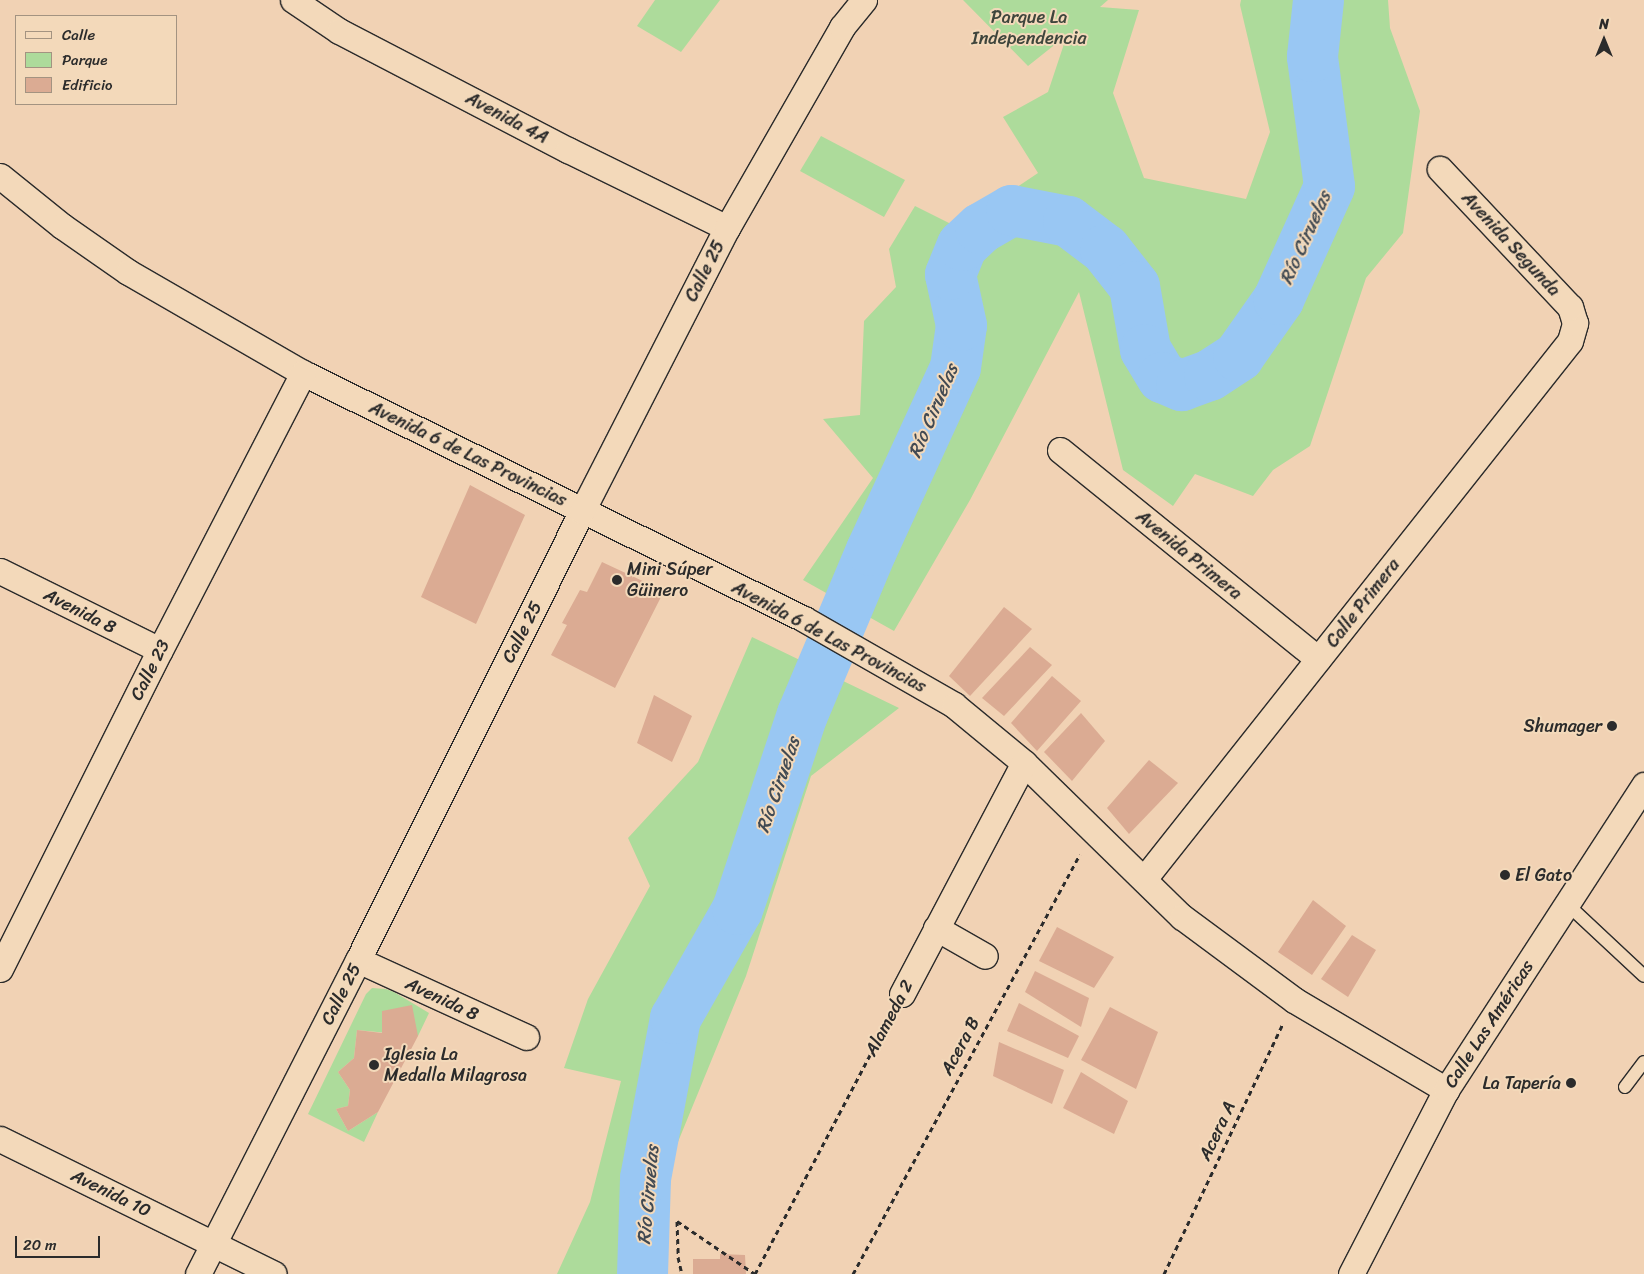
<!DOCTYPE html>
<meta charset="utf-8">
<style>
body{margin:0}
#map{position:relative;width:1644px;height:1274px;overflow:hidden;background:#f1d2b4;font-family:Sriracha,sans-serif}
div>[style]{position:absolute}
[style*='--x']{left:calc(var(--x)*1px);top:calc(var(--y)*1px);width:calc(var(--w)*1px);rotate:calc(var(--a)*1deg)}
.green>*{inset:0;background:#addb9b}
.river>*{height:51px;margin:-25.5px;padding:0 25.5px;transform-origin:25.5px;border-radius:25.5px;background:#99c7f3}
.building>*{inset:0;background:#dbab93}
.path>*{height:3px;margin-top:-1.5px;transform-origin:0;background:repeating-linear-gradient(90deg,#2b2b2b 0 5px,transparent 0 9px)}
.roads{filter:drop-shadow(1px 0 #2b2b2b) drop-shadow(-1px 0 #2b2b2b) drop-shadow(0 1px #2b2b2b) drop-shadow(0 -1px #2b2b2b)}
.service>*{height:12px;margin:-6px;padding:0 6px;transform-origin:6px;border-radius:6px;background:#f3d9ba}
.minor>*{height:25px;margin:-12.5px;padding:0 12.5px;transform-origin:12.5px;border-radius:12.5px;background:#f3d9ba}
.dots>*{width:14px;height:14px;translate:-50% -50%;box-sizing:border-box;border:2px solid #f3d9ba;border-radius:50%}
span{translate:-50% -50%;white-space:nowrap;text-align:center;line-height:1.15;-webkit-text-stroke:4px #f3d9ba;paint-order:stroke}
.park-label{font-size:18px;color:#3e453c}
.street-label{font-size:18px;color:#2b2b2b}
.poi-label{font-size:18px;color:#2b2b2b}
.left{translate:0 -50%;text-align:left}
.right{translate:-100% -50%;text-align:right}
.water-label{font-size:19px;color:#414a53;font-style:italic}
.legend{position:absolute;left:15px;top:15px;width:162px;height:90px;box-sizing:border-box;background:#f3d9ba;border:1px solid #a39381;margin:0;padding:6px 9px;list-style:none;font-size:15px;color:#2b2b2b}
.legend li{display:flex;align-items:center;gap:10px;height:25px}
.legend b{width:25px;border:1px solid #a39381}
.north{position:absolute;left:1579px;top:15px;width:50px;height:50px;-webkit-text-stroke:4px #f3d9ba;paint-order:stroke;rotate:0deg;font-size:14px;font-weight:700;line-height:20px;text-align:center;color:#2b2b2b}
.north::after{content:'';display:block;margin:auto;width:18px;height:22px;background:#2b2b2b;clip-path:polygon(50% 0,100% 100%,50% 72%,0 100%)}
.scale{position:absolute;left:15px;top:1236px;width:85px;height:22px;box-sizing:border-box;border:2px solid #2b2b2b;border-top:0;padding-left:6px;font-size:15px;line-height:18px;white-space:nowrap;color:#2b2b2b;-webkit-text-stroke:4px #f3d9ba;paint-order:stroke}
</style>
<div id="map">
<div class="green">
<div style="clip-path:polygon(655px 0,720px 0,681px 52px,637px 26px)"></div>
<div style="clip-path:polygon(963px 0,1108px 0,1100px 7px,1139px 10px,1113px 93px,1144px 178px,1246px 199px,1270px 132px,1240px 5px,1241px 0,1388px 0,1390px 28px,1420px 111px,1403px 233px,1366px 278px,1310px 446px,1273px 470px,1253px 496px,1195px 474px,1173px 506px,1123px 470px,1079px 292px,970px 500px,894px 631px,803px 580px,873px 478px,823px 419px,860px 415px,864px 321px,896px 287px,889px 249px,915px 206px,957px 227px,1038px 173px,1003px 117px,1048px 92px,1067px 35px,1028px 66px)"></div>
<div style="clip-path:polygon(821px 136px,905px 180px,884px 217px,800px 171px)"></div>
<div style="clip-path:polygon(752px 637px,899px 708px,811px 776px,746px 976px,673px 1154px,662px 1274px,557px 1274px,590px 1202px,621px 1081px,564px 1068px,588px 999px,650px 886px,628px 838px,698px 762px)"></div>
<div style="clip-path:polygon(372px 988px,386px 989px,394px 992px,429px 1013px,418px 1036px,357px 1030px,354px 1058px,338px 1072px,350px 1090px,348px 1106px,336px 1109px,348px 1131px,378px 1112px,364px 1142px,308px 1114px,366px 994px)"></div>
</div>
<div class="river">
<div style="--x:642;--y:1274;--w:96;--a:-88.2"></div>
<div style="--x:645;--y:1178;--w:163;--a:-79.4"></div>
<div style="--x:675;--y:1018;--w:125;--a:-60.4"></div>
<div style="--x:737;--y:909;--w:206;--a:-71.6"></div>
<div style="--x:802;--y:714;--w:178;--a:-67.2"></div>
<div style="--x:871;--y:550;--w:201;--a:-65.3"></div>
<div style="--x:955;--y:367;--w:42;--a:-81.9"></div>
<div style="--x:961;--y:325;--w:52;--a:-102.2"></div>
<div style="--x:950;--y:274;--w:31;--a:-68"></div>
<div style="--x:962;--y:245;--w:25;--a:-43"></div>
<div style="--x:980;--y:228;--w:36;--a:-30"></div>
<div style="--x:1011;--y:210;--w:58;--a:10.9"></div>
<div style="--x:1068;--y:221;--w:46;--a:37.1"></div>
<div style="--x:1105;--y:249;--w:47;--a:51.9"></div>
<div style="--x:1134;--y:286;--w:64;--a:80.1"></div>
<div style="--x:1145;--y:349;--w:33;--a:59"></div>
<div style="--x:1162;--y:377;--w:21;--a:23"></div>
<div style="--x:1181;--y:385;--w:30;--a:-20"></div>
<div style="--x:1209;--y:375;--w:35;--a:-33"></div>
<div style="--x:1238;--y:356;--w:70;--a:-54.9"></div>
<div style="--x:1278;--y:299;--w:124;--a:-65.7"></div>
<div style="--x:1329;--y:186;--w:131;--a:-97.5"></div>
<div style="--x:1312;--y:56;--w:56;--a:-83.9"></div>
</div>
<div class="building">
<div style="clip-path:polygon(470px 485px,525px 515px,476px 624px,421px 597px)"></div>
<div style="clip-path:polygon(602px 562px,664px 591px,615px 688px,551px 655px,567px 625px,562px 623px,580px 590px,587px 592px)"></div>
<div style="clip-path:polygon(1004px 607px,1032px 629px,970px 696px,949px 676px)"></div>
<div style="clip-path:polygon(1030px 647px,1052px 665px,1004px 716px,982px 698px)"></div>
<div style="clip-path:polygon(1052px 676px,1081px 701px,1037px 751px,1011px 723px)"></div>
<div style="clip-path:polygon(654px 695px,692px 716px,672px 762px,637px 743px)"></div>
<div style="clip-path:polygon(1081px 713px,1105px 741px,1072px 781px,1044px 752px)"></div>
<div style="clip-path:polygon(1149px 760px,1178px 783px,1129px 834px,1107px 808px)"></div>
<div style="clip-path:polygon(1313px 900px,1346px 926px,1312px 975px,1278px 952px)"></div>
<div style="clip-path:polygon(1057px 927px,1114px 957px,1094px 988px,1039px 961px)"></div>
<div style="clip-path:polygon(1352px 935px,1376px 950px,1348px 997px,1321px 979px)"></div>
<div style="clip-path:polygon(1035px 971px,1089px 998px,1081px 1027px,1025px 992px)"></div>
<div style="clip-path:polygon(1019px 1003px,1079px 1036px,1068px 1058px,1007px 1031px)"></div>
<div style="clip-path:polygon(412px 1005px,418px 1036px,378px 1112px,348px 1131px,336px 1109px,348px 1106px,350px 1090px,338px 1072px,354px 1058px,357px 1030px,382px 1033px,382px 1011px)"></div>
<div style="clip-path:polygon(1110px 1007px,1158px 1032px,1136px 1089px,1081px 1060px)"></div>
<div style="clip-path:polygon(999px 1042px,1064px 1070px,1052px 1104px,993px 1076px)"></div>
<div style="clip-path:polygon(1081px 1072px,1128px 1101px,1114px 1134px,1063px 1108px)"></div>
<div style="clip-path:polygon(720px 1254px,745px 1255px,746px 1274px,693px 1274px,693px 1259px,720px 1259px)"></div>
</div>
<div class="path">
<div style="--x:677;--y:1221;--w:94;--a:34.2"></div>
<div style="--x:755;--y:1274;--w:290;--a:-62.3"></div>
<div style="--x:677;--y:1221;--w:36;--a:88"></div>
<div style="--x:678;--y:1257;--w:17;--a:77"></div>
<div style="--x:853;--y:1274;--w:477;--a:-61.6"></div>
<div style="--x:1164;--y:1274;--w:278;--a:-64.6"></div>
</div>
<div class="roads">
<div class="service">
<div style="--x:1567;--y:904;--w:105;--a:43.1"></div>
<div style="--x:1625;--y:1087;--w:31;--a:-53"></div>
</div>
<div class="minor">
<div style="--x:293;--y:0;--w:55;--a:34"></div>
<div style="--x:339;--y:31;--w:258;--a:27.5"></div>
<div style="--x:568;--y:150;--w:177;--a:26.1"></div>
<div style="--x:0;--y:176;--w:80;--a:38.9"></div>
<div style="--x:62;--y:226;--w:80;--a:34.9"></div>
<div style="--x:128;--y:272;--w:202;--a:30"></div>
<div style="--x:303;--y:373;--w:558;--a:26.15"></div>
<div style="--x:804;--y:619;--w:173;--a:29.8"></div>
<div style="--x:954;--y:705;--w:91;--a:39.6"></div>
<div style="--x:1024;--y:763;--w:221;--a:44.3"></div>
<div style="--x:1182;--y:917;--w:139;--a:36.5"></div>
<div style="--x:1294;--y:1000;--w:177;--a:30.6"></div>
<div style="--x:1060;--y:450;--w:332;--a:39"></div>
<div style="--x:0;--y:571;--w:178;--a:26.3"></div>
<div style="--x:1144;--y:879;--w:686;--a:-51.63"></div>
<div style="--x:1570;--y:341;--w:19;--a:-74"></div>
<div style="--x:1575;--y:323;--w:17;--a:-107"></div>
<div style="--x:1570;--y:307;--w:190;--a:-133.3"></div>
<div style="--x:936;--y:928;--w:56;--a:29.7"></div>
<div style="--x:358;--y:960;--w:185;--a:24.6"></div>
<div style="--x:0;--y:969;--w:357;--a:-63.4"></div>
<div style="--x:160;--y:650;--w:312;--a:-62.7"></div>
<div style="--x:902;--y:994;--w:261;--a:-62.2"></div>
<div style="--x:0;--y:1139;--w:305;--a:26.2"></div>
<div style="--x:198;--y:1274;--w:352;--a:-63"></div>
<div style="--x:358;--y:960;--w:502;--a:-63.49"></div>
<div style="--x:582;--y:511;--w:318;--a:-62.9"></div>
<div style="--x:727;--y:228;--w:232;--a:-60.2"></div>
<div style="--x:842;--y:27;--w:35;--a:-51"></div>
<div style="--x:1351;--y:1274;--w:207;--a:-62.7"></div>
<div style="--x:1446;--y:1090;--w:364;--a:-57"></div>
</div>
</div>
<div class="dots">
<div style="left:617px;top:580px;background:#2b2b2b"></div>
<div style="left:1612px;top:726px;background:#2b2b2b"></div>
<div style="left:1505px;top:875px;background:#2b2b2b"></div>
<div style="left:374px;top:1065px;background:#2b2b2b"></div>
<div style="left:1571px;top:1083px;background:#2b2b2b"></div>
</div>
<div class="park-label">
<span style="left:1029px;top:28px">Parque La<br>Independencia</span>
</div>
<div class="street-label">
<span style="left:507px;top:118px;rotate:28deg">Avenida 4A</span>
<span style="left:1511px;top:244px;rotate:47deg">Avenida Segunda</span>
<span style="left:705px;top:271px;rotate:-63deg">Calle 25</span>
<span style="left:468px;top:454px;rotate:26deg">Avenida 6 de Las Provincias</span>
<span style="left:1189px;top:555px;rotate:39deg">Avenida Primera</span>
<span style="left:1363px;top:603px;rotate:-52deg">Calle Primera</span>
<span style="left:80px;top:611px;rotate:27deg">Avenida 8</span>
<span style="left:522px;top:632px;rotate:-63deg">Calle 25</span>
<span style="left:829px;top:637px;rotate:28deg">Avenida 6 de Las Provincias</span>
<span style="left:150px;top:670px;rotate:-63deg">Calle 23</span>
<span style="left:341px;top:994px;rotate:-63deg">Calle 25</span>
<span style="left:442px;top:999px;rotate:25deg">Avenida 8</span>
<span style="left:889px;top:1018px;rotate:-62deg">Alameda 2</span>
<span style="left:1489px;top:1024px;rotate:-57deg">Calle Las Américas</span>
<span style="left:960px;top:1046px;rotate:-62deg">Acera B</span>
<span style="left:1217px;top:1131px;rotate:-65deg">Acera A</span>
<span style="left:111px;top:1193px;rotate:26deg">Avenida 10</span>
</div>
<div class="poi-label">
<span class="left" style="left:627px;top:580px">Mini Súper<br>Güinero</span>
<span class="right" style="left:1602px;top:726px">Shumager</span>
<span class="left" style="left:1515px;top:875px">El Gato</span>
<span class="left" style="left:384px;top:1065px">Iglesia La<br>Medalla Milagrosa</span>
<span class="right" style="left:1561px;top:1083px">La Tapería</span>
</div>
<div class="water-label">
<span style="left:1305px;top:238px;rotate:-66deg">Río Ciruelas</span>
<span style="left:933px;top:411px;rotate:-67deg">Río Ciruelas</span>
<span style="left:778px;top:785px;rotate:-71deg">Río Ciruelas</span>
<span style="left:648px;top:1195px;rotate:-85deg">Río Ciruelas</span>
</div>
<ul class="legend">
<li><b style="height:6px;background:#f3d9ba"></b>Calle</li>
<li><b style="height:14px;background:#addb9b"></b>Parque</li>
<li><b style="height:14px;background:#dbab93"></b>Edificio</li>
</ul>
<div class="north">N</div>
<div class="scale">20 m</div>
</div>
